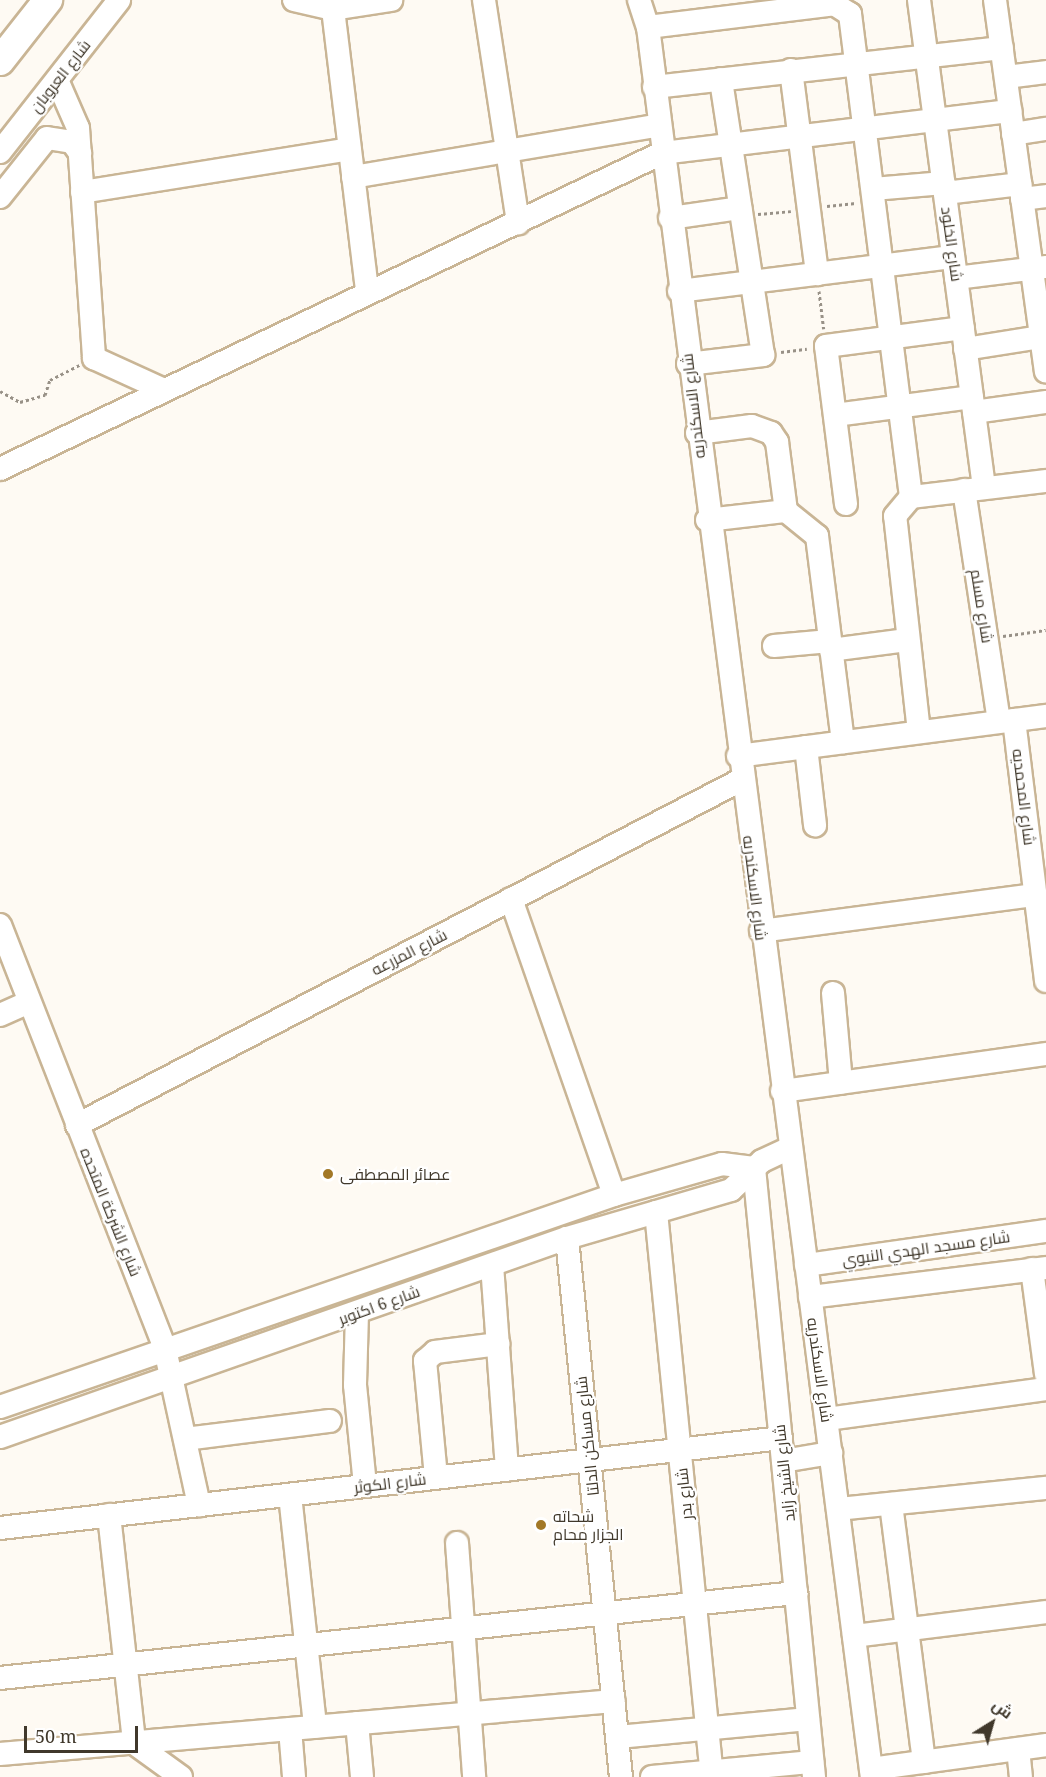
<!DOCTYPE html>
<meta charset="utf-8">
<style>
body{margin:0}
#map{position:relative;width:1046px;height:1777px;overflow:hidden;background:#fefaf3;font-family:"Noto Serif",Cairo,serif}
div>[style]{position:absolute}
[style*='--x']{left:calc(var(--x)*1px);top:calc(var(--y)*1px);width:calc(var(--w)*1px);rotate:calc(var(--a)*1deg)}
.path>*{height:3px;margin-top:-1.5px;transform-origin:0;background:repeating-linear-gradient(90deg,#989187 0 3px,transparent 0 6px)}
.roads{filter:drop-shadow(2px 0 #c9b595) drop-shadow(-2px 0 #c9b595) drop-shadow(0 2px #c9b595) drop-shadow(0 -2px #c9b595)}
.minor>*{height:22px;margin:-11px;padding:0 11px;transform-origin:11px;border-radius:11px;background:#fff}
.major>*{height:28px;margin:-14px;padding:0 14px;transform-origin:14px;border-radius:14px;background:#fff}
.dots>*{width:16px;height:16px;translate:-50% -50%;box-sizing:border-box;border:3px solid #fff;border-radius:50%}
span{translate:-50% -50%;white-space:nowrap;text-align:center;line-height:1.15;-webkit-text-stroke:4.5px #fff;paint-order:stroke}
.street-label{font-size:16px;color:#40382b}
.poi-label{font-size:16px;color:#40382b}
.left{translate:0 -50%;text-align:left}
.north{position:absolute;left:962px;top:1693px;width:60px;height:60px;-webkit-text-stroke:4px #fff;paint-order:stroke;rotate:37deg;font-size:16px;font-weight:700;line-height:24px;text-align:center;color:#40382b}
.north::after{content:'';display:block;margin:auto;width:21px;height:27px;background:#40382b;clip-path:polygon(50% 0,100% 100%,50% 72%,0 100%)}
.scale{position:absolute;left:24px;top:1726px;width:114px;height:27px;box-sizing:border-box;border:3px solid #40382b;border-top:0;padding-left:8px;font-size:18px;line-height:21px;white-space:nowrap;color:#40382b;-webkit-text-stroke:4px #fff;paint-order:stroke}
</style>
<div id="map">
<div class="path">
<div style="--x:827;--y:206;--w:29;--a:-6"></div>
<div style="--x:758;--y:214;--w:33;--a:-5"></div>
<div style="--x:819;--y:291;--w:38;--a:83"></div>
<div style="--x:781;--y:352;--w:26;--a:-7"></div>
<div style="--x:0;--y:391;--w:23;--a:29"></div>
<div style="--x:20;--y:402;--w:26;--a:-16"></div>
<div style="--x:45;--y:395;--w:16;--a:-72"></div>
<div style="--x:50;--y:380;--w:33;--a:-27"></div>
<div style="--x:1003;--y:636;--w:43;--a:-7.9"></div>
</div>
<div class="roads">
<div class="minor">
<div style="--x:294;--y:0;--w:40;--a:13"></div>
<div style="--x:333;--y:9;--w:59;--a:-8.8"></div>
<div style="--x:484;--y:0;--w:226;--a:81.3"></div>
<div style="--x:639;--y:0;--w:28;--a:72"></div>
<div style="--x:648;--y:27;--w:1764;--a:82.71"></div>
<div style="--x:919;--y:0;--w:492;--a:82.4"></div>
<div style="--x:995;--y:0;--w:375;--a:82.2"></div>
<div style="--x:333;--y:9;--w:284;--a:83.1"></div>
<div style="--x:648;--y:27;--w:187;--a:-7"></div>
<div style="--x:834;--y:4;--w:19;--a:32"></div>
<div style="--x:850;--y:14;--w:487;--a:82.8"></div>
<div style="--x:791;--y:70;--w:206;--a:82.7"></div>
<div style="--x:1006;--y:77;--w:40;--a:-7.1"></div>
<div style="--x:57;--y:80;--w:52;--a:66.4"></div>
<div style="--x:78;--y:128;--w:231;--a:86"></div>
<div style="--x:94;--y:358;--w:75;--a:24.5"></div>
<div style="--x:654;--y:87;--w:350;--a:-6.4"></div>
<div style="--x:1013;--y:134;--w:33;--a:-9"></div>
<div style="--x:0;--y:152;--w:193;--a:-51.9"></div>
<div style="--x:353;--y:177;--w:310;--a:-9.6"></div>
<div style="--x:873;--y:189;--w:71;--a:-4.8"></div>
<div style="--x:82;--y:192;--w:271;--a:-9.1"></div>
<div style="--x:945;--y:193;--w:76;--a:-6.8"></div>
<div style="--x:0;--y:197;--w:75;--a:-51.5"></div>
<div style="--x:47;--y:138;--w:25;--a:9"></div>
<div style="--x:72;--y:142;--w:14;--a:54"></div>
<div style="--x:1022;--y:199;--w:24;--a:-7"></div>
<div style="--x:670;--y:218;--w:71;--a:-8.1"></div>
<div style="--x:956;--y:278;--w:91;--a:-7"></div>
<div style="--x:679;--y:291;--w:276;--a:-7.1"></div>
<div style="--x:965;--y:349;--w:82;--a:-9.1"></div>
<div style="--x:688;--y:364;--w:76;--a:-6.8"></div>
<div style="--x:763;--y:355;--w:279;--a:-98.7"></div>
<div style="--x:974;--y:412;--w:73;--a:-7.9"></div>
<div style="--x:835;--y:415;--w:138;--a:-7.5"></div>
<div style="--x:697;--y:433;--w:55;--a:-7.3"></div>
<div style="--x:752;--y:426;--w:20;--a:20"></div>
<div style="--x:771;--y:433;--w:11;--a:56"></div>
<div style="--x:777;--y:442;--w:70;--a:82.6"></div>
<div style="--x:0;--y:469;--w:734;--a:-25.52"></div>
<div style="--x:662;--y:153;--w:351;--a:-6.9"></div>
<div style="--x:964;--y:490;--w:234;--a:81.4"></div>
<div style="--x:846;--y:504;--w:159;--a:-97.2"></div>
<div style="--x:826;--y:346;--w:138;--a:-7.5"></div>
<div style="--x:707;--y:520;--w:80;--a:-6.5"></div>
<div style="--x:786;--y:511;--w:40;--a:39"></div>
<div style="--x:817;--y:536;--w:208;--a:82.8"></div>
<div style="--x:774;--y:646;--w:56;--a:-5.1"></div>
<div style="--x:831;--y:650;--w:77;--a:-7.5"></div>
<div style="--x:1014;--y:720;--w:263;--a:83"></div>
<div style="--x:919;--y:732;--w:217;--a:-96.3"></div>
<div style="--x:895;--y:516;--w:25;--a:-50"></div>
<div style="--x:911;--y:497;--w:136;--a:-6.8"></div>
<div style="--x:806;--y:747;--w:79;--a:83.4"></div>
<div style="--x:738;--y:756;--w:311;--a:-7.4"></div>
<div style="--x:511;--y:899;--w:313;--a:70.8"></div>
<div style="--x:0;--y:925;--w:455;--a:68.7"></div>
<div style="--x:165;--y:1349;--w:160;--a:77.7"></div>
<div style="--x:761;--y:931;--w:277;--a:-7.5"></div>
<div style="--x:833;--y:993;--w:90;--a:84.9"></div>
<div style="--x:0;--y:1015;--w:32;--a:-24"></div>
<div style="--x:782;--y:1091;--w:267;--a:-8"></div>
<div style="--x:77;--y:1125;--w:748;--a:-27.46"></div>
<div style="--x:754;--y:1168;--w:612;--a:84.37"></div>
<div style="--x:656;--y:1212;--w:568;--a:84.34"></div>
<div style="--x:567;--y:1238;--w:542;--a:84.28"></div>
<div style="--x:492;--y:1265;--w:205;--a:85.8"></div>
<div style="--x:806;--y:1265;--w:242;--a:-8.1"></div>
<div style="--x:1032;--y:1269;--w:106;--a:82.4"></div>
<div style="--x:810;--y:1297;--w:238;--a:-7"></div>
<div style="--x:357;--y:1313;--w:72;--a:91.6"></div>
<div style="--x:355;--y:1385;--w:101;--a:84.3"></div>
<div style="--x:0;--y:1407;--w:650;--a:-19.05"></div>
<div style="--x:614;--y:1195;--w:112;--a:-16"></div>
<div style="--x:722;--y:1164;--w:32;--a:7"></div>
<div style="--x:827;--y:1419;--w:221;--a:-7.8"></div>
<div style="--x:0;--y:1437;--w:601;--a:-19.34"></div>
<div style="--x:567;--y:1238;--w:171;--a:-16.3"></div>
<div style="--x:731;--y:1190;--w:42;--a:-43.1"></div>
<div style="--x:762;--y:1161;--w:31;--a:-25"></div>
<div style="--x:185;--y:1439;--w:146;--a:-7.1"></div>
<div style="--x:783;--y:1461;--w:49;--a:-9.5"></div>
<div style="--x:436;--y:1477;--w:117;--a:-95.4"></div>
<div style="--x:425;--y:1361;--w:13;--a:-42"></div>
<div style="--x:435;--y:1352;--w:64;--a:-7.2"></div>
<div style="--x:290;--y:1495;--w:233;--a:83.8"></div>
<div style="--x:891;--y:1504;--w:260;--a:82.7"></div>
<div style="--x:838;--y:1509;--w:209;--a:-5.8"></div>
<div style="--x:109;--y:1515;--w:229;--a:83.7"></div>
<div style="--x:134;--y:1743;--w:58;--a:35.9"></div>
<div style="--x:0;--y:1528;--w:786;--a:-6.57"></div>
<div style="--x:457;--y:1543;--w:235;--a:85.8"></div>
<div style="--x:854;--y:1636;--w:193;--a:-7.1"></div>
<div style="--x:0;--y:1678;--w:801;--a:-6.1"></div>
<div style="--x:357;--y:1723;--w:54;--a:84.7"></div>
<div style="--x:290;--y:1729;--w:48;--a:85.2"></div>
<div style="--x:618;--y:1737;--w:191;--a:-5.4"></div>
<div style="--x:1018;--y:1749;--w:28;--a:84"></div>
<div style="--x:0;--y:1754;--w:616;--a:-4.93"></div>
<div style="--x:871;--y:1769;--w:177;--a:-7.8"></div>
<div style="--x:652;--y:1777;--w:161;--a:-5.4"></div>
</div>
<div class="major">
<div style="--x:0;--y:61;--w:78;--a:-51.8"></div>
</div>
</div>
<div class="dots">
<div style="left:328px;top:1174px;background:#a27827"></div>
<div style="left:541px;top:1525px;background:#a27827"></div>
</div>
<div class="street-label">
<span style="left:60px;top:76px;rotate:-52deg">شارع العروبان</span>
<span style="left:952px;top:244px;rotate:82deg">شارع الخلود</span>
<span style="left:693px;top:406px;rotate:-97deg">شارع الاسكندريه</span>
<span style="left:982px;top:606px;rotate:81deg">شارع مسلم</span>
<span style="left:1024px;top:797px;rotate:83deg">شارع المحمديه</span>
<span style="left:755px;top:888px;rotate:83deg">شارع الاسكندريه</span>
<span style="left:409px;top:952px;rotate:-27deg">شارع المزرعه</span>
<span style="left:111px;top:1212px;rotate:68deg">شارع الشركة المتحده</span>
<span style="left:926px;top:1248px;rotate:-8deg">شارع مسجد الهدي النبوي</span>
<span style="left:379px;top:1305px;rotate:-20deg">شارع 6 اكتوبر</span>
<span style="left:820px;top:1370px;rotate:82deg">شارع الاسكندريه</span>
<span style="left:587px;top:1436px;rotate:-96deg">شارع مساكن الدلتا</span>
<span style="left:784px;top:1473px;rotate:-96deg">شارع الشيخ زايد</span>
<span style="left:390px;top:1483px;rotate:-7deg">شارع الكوثر</span>
<span style="left:684px;top:1494px;rotate:-96deg">شارع بدر</span>
</div>
<div class="poi-label">
<span class="left" style="left:340px;top:1174px">عصائر المصطفى</span>
<span class="left" style="left:553px;top:1525px">شحاته<br>الجزار محام</span>
</div>
<div class="north">ش</div>
<div class="scale">50 m</div>
</div>
